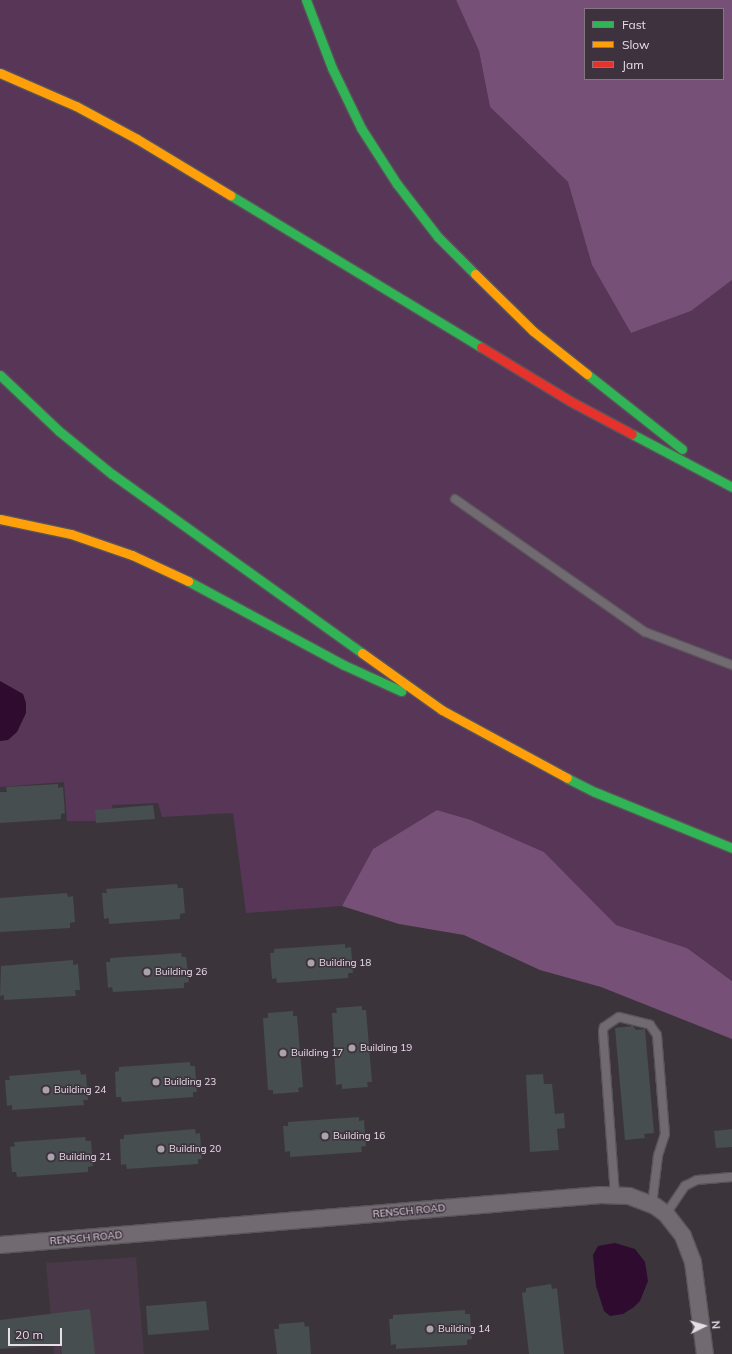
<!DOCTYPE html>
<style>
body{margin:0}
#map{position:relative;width:732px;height:1354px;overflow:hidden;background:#3b353b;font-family:Mulish,sans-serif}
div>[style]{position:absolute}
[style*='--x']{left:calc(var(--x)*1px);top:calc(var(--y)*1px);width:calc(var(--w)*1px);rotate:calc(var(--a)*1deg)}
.built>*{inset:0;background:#483848}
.green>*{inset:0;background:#573658}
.forest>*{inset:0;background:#765076}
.water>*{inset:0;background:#2e0b2f}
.building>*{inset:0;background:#464e4f}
.roads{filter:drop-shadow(1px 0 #595459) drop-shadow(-1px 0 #595459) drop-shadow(0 1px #595459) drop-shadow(0 -1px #595459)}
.lane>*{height:8px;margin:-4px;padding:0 4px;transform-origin:4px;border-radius:4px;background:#716b71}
.street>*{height:16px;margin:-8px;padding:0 8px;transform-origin:8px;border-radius:8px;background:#716b71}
.fast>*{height:9px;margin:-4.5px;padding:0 4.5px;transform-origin:4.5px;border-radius:4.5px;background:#30b455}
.slow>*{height:9px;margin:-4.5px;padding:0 4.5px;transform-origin:4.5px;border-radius:4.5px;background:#ff9f0a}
.jam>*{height:9px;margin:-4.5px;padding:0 4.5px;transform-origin:4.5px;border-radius:4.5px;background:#e5322d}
.dots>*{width:11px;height:11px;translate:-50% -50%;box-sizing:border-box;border:2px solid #3e323e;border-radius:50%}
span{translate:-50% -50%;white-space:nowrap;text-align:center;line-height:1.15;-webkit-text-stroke:3px #3e323e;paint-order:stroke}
.poi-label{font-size:10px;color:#e6dee6}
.left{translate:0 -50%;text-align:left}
.street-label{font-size:10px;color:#e6dee6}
.legend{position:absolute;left:584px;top:8px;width:140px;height:72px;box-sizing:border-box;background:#3e323e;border:1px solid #817781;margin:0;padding:5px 7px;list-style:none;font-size:12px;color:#e6dee6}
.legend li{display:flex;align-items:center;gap:8px;height:20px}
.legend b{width:20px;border:1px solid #817781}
.north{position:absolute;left:684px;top:1306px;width:40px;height:40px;-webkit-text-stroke:3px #3e323e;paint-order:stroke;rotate:85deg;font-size:11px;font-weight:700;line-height:16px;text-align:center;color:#e6dee6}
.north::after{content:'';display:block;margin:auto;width:14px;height:18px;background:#e6dee6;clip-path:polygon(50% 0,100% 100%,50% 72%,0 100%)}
.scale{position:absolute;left:8px;top:1328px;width:54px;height:18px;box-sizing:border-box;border:2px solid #e6dee6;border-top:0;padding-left:5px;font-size:12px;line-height:14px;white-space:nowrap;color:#e6dee6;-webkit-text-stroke:3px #3e323e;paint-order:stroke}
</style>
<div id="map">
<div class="built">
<div style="clip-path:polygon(136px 1257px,144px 1354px,54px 1354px,46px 1263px)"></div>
</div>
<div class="green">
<div style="clip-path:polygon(0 0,456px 0,479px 51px,490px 107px,568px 182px,592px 265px,631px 333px,691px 311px,732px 280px,732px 981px,687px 948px,616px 925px,544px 852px,471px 820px,437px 810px,373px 849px,342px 906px,246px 913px,233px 813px,162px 817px,158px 803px,112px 805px,114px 821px,67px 821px,64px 782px,0 787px)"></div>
</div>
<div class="forest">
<div style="clip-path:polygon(evenodd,456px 0,732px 0,732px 280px,691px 311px,631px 333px,592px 265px,568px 182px,490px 107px,479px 51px,456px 0,585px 9px,723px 9px,723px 79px,585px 79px,585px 9px)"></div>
<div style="clip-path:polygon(437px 810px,471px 820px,544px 852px,616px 925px,687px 948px,732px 981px,732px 1039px,601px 987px,540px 970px,464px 935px,399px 924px,342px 906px,373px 849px)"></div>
</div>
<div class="water">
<div style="clip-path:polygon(0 681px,23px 694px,26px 703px,26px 713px,17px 732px,8px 740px,0 741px)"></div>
<div style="clip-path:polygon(615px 1243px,635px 1249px,645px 1262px,648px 1281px,640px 1301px,634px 1307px,623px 1314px,610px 1316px,604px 1311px,596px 1286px,593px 1255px,598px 1246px)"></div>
</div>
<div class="building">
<div style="clip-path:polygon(58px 784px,58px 788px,63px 787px,65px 813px,61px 814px,61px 819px,0 823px,0 792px,7px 792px,6px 787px)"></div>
<div style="clip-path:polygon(153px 805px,155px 819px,96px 823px,95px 810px)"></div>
<div style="clip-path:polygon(177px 884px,178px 888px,183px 888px,185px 913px,180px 914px,180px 919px,109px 924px,109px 918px,104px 919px,102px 893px,107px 893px,106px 889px)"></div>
<div style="clip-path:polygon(67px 893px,68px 897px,73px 896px,75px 922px,70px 923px,70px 928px,0 932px,0 898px)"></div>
<div style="clip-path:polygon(345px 944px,345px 948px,351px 947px,353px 973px,348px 973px,348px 978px,277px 983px,276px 978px,272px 979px,270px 953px,274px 953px,274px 949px)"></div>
<div style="clip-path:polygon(181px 953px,182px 957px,186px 957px,189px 982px,184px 983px,184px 988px,113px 992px,112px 987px,108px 988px,106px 962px,110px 962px,110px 958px)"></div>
<div style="clip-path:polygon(73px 960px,73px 965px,78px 964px,80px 990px,75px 990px,76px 996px,4px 1000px,4px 995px,0 996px,1px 966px)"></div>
<div style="clip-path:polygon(362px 1006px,362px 1010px,366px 1010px,372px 1082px,367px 1082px,368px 1087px,342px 1089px,342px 1084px,336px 1085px,332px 1013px,337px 1013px,336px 1008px)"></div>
<div style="clip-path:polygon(293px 1011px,293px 1016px,297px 1016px,303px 1087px,298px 1088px,299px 1092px,273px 1094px,273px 1090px,268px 1090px,263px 1018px,268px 1018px,268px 1013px)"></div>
<div style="clip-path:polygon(633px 1026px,636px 1030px,645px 1029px,654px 1133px,644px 1134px,645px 1138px,625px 1140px,615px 1028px)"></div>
<div style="clip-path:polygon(190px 1062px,190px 1066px,195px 1066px,197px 1092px,193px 1092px,193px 1097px,122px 1102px,121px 1097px,116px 1097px,115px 1072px,119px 1071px,119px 1067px)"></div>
<div style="clip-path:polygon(80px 1070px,81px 1075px,86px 1074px,88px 1100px,83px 1100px,84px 1105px,12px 1110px,12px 1105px,7px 1106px,5px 1080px,10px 1080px,9px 1076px)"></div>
<div style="clip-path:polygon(543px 1074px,544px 1084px,552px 1084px,555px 1114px,564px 1113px,565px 1128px,557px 1129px,559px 1150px,530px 1152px,526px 1075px)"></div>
<div style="clip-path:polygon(359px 1117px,359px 1121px,364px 1120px,366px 1146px,361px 1147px,362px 1152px,290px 1157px,290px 1151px,285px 1152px,283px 1126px,288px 1126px,288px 1122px)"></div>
<div style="clip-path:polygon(195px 1129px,196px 1134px,200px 1133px,202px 1159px,198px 1159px,198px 1164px,127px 1169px,126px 1164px,121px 1165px,120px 1139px,124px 1139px,124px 1135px)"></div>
<div style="clip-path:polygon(732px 1129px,732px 1147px,716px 1148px,714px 1131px)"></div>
<div style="clip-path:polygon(85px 1137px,86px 1141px,91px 1141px,93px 1166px,88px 1167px,88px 1172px,17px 1177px,16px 1172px,12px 1172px,10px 1147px,15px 1146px,14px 1142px)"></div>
<div style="clip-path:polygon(551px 1284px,552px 1289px,557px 1288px,564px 1354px,529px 1354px,522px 1293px,526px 1292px,526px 1288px)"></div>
<div style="clip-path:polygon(206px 1301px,209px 1330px,148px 1335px,146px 1306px)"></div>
<div style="clip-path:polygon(90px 1309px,95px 1354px,62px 1354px,61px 1344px,0 1349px,0 1320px)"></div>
<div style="clip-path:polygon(465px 1310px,465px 1314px,470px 1314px,472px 1339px,467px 1340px,467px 1345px,396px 1349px,396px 1344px,391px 1345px,389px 1319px,393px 1319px,393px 1315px)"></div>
<div style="clip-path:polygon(304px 1322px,305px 1327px,309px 1326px,311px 1354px,277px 1354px,274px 1329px,279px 1329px,279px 1324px)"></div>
</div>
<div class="roads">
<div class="lane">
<div style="--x:455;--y:499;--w:232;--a:35"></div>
<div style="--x:645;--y:632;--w:93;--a:20.8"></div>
<div style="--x:615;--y:1195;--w:164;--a:-94.2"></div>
<div style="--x:603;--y:1031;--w:4;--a:-76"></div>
<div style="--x:604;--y:1027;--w:18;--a:-34"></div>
<div style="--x:619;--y:1017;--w:32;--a:14"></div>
<div style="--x:650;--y:1025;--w:12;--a:55"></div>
<div style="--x:657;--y:1035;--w:99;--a:85.4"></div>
<div style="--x:665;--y:1134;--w:23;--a:108"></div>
<div style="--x:658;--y:1156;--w:49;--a:97"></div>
<div style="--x:666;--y:1214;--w:34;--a:-56"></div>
<div style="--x:685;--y:1186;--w:13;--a:-27"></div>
<div style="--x:697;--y:1180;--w:35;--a:-5"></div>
</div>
<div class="street">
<div style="--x:0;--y:1245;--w:603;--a:-4.76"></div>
<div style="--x:601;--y:1195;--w:28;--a:2"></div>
<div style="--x:629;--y:1196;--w:28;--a:21"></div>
<div style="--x:655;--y:1206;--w:14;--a:36"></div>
<div style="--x:666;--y:1214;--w:28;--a:52"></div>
<div style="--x:683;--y:1236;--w:28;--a:69"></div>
<div style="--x:693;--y:1262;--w:93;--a:82.6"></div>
</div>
<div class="fast">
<div style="--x:306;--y:0;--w:73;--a:69.1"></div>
<div style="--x:332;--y:68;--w:67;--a:64.2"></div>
<div style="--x:361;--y:128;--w:67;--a:57.3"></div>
<div style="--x:397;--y:184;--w:67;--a:52.3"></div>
<div style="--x:438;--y:237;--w:52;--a:45"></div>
<div style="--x:230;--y:195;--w:293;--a:31.2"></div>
<div style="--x:587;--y:374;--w:121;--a:38.3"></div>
<div style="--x:0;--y:375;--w:81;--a:43.5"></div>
<div style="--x:59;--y:431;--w:68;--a:39.1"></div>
<div style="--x:112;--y:474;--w:307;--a:35.6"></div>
<div style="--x:632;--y:434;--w:113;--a:27.9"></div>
<div style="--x:188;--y:581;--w:177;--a:28.3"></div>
<div style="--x:344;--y:665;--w:63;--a:24.5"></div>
<div style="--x:567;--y:778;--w:31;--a:27"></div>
<div style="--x:595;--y:792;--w:148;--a:22.2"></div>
</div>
<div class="slow">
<div style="--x:0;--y:73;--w:83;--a:23.5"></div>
<div style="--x:76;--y:106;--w:69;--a:28.4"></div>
<div style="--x:137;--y:139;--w:109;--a:31.1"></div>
<div style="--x:475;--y:274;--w:81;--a:44.5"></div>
<div style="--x:533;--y:331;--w:69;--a:38.5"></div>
<div style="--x:0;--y:519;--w:73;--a:11.9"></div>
<div style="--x:71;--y:534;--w:65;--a:19"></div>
<div style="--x:132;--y:555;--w:62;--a:24.9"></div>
<div style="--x:362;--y:653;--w:98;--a:35.5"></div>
<div style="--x:442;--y:710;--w:142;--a:28.5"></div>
</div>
<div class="jam">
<div style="--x:481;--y:347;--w:104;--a:31.2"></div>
<div style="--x:570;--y:401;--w:70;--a:28"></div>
</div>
</div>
<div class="dots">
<div style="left:311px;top:963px;background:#aaa3aa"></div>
<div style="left:147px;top:972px;background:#aaa3aa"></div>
<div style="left:352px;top:1048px;background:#aaa3aa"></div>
<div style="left:283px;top:1053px;background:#aaa3aa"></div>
<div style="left:156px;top:1082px;background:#aaa3aa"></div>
<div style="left:46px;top:1090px;background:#aaa3aa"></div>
<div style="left:325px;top:1136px;background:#aaa3aa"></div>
<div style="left:161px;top:1149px;background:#aaa3aa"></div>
<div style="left:51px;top:1157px;background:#aaa3aa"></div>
<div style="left:430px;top:1329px;background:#aaa3aa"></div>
</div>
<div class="poi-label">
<span class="left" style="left:319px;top:963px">Building 18</span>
<span class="left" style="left:155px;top:972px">Building 26</span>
<span class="left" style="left:360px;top:1048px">Building 19</span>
<span class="left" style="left:291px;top:1053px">Building 17</span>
<span class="left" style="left:164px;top:1082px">Building 23</span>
<span class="left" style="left:54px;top:1090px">Building 24</span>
<span class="left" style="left:333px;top:1136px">Building 16</span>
<span class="left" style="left:169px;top:1149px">Building 20</span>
<span class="left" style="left:59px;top:1157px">Building 21</span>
<span class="left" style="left:438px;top:1329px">Building 14</span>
</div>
<div class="street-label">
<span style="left:409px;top:1211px;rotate:-5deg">RENSCH ROAD</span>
<span style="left:86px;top:1238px;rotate:-5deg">RENSCH ROAD</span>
</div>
<ul class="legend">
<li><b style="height:5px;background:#30b455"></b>Fast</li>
<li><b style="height:5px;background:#ff9f0a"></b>Slow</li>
<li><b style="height:5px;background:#e5322d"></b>Jam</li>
</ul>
<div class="north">N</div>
<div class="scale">20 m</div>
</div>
